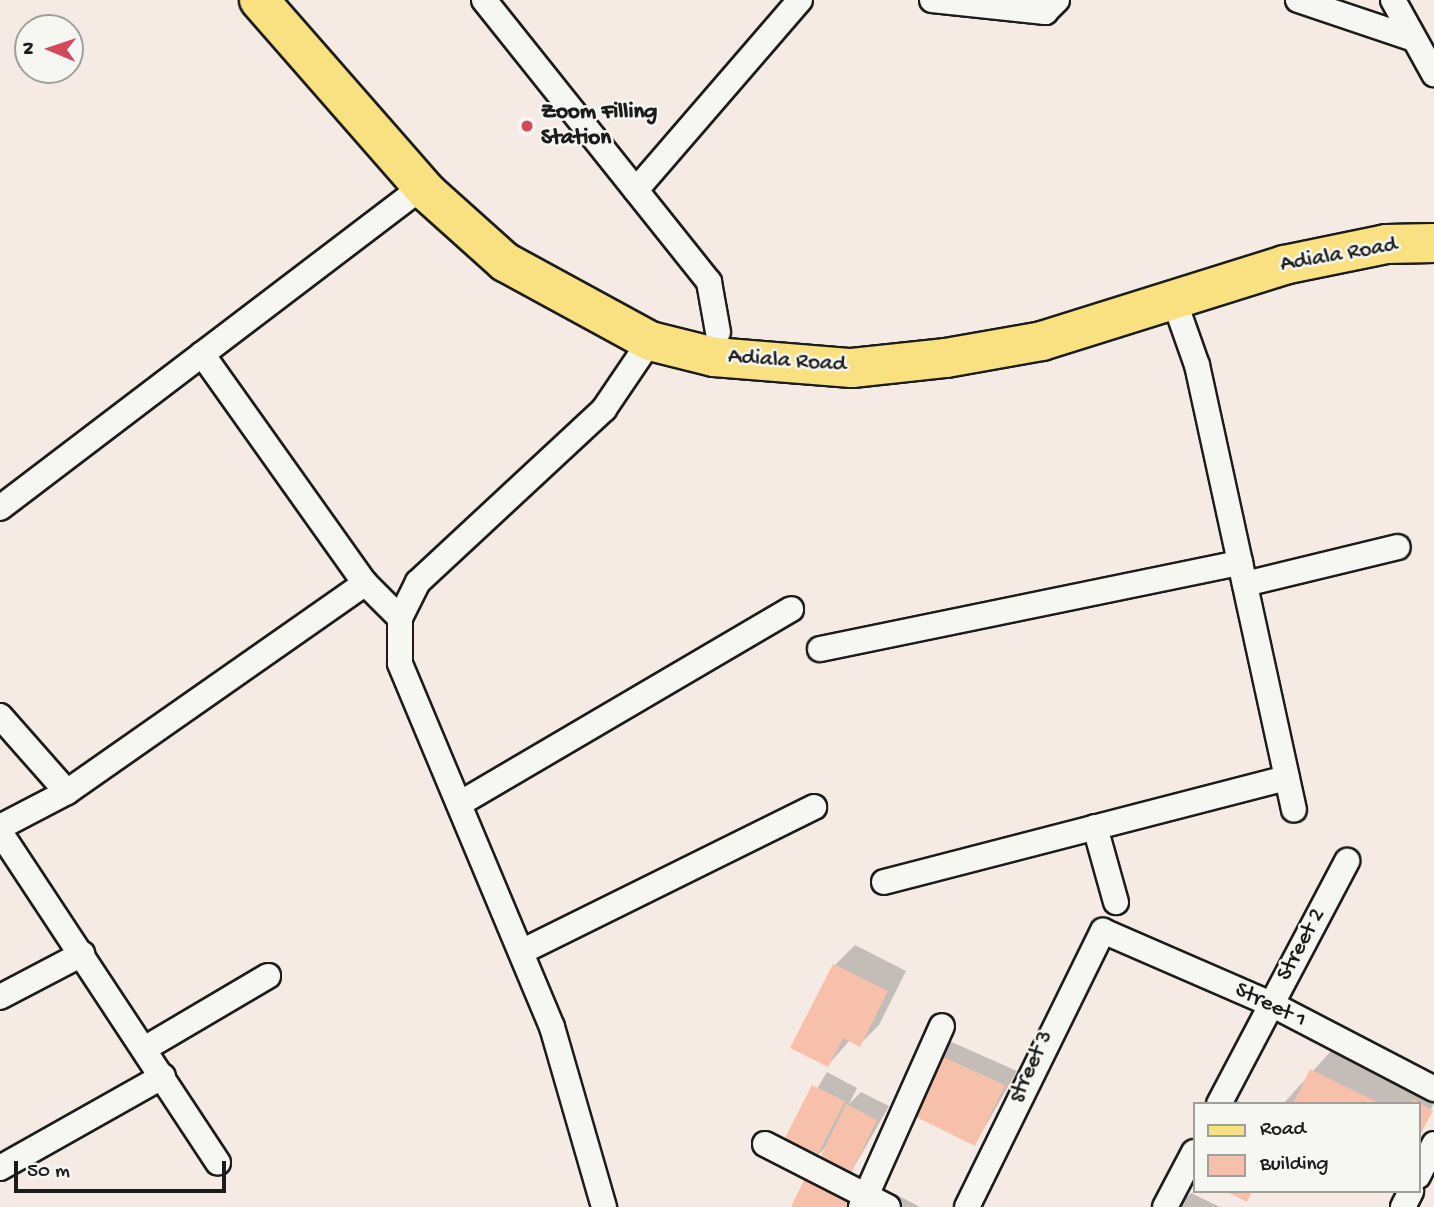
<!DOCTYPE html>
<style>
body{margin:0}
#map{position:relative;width:1434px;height:1207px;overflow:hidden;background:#f6ebe4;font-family:"Gochi Hand",sans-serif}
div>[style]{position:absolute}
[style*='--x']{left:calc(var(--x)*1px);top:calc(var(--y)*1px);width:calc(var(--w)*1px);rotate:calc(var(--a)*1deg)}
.shadow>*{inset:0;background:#0003}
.building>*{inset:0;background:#f7c0aa}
.roads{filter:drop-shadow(2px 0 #1c1c1c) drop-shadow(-2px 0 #1c1c1c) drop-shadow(0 2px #1c1c1c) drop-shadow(0 -2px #1c1c1c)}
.minor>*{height:24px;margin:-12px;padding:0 12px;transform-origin:12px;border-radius:12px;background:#f6f6f2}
.primary>*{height:38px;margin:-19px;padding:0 19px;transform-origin:19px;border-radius:19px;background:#f9e181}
.dots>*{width:19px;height:19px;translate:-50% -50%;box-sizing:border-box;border:4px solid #f6f6f2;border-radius:50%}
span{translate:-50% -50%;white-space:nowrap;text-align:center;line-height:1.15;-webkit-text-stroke:5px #f6f6f2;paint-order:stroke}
.poi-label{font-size:23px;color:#1c1c1c;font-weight:700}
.left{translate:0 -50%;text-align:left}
.street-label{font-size:23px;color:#1c1c1c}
.legend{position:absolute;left:1193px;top:1102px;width:228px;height:91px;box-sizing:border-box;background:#f6f6f2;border:2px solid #9f9f9c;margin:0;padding:9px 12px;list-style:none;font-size:21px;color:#1c1c1c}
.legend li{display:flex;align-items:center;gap:14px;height:35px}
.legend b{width:35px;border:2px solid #9f9f9c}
.north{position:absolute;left:14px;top:14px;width:70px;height:70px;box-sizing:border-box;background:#f6f6f2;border:2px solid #9f9f9c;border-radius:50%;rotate:272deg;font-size:19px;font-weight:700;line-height:28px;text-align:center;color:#1c1c1c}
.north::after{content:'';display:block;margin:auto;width:24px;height:32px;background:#d1495b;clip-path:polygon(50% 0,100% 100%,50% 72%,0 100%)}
.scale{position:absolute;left:14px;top:1161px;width:212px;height:32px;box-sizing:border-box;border:4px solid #1c1c1c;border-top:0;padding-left:9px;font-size:21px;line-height:24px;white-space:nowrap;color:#1c1c1c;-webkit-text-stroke:5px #f6f6f2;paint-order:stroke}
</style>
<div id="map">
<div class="shadow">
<div style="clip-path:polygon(855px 945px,906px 971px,879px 1025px,859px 1045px,850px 1040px,828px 1065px,793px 1048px,835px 965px)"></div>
<div style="clip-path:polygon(947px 1040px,1017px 1071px,975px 1144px,908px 1111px)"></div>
<div style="clip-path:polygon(1332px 1050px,1434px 1102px,1418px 1140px,1418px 1104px,1283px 1104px)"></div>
<div style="clip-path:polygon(827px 1072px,857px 1088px,849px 1104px,861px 1092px,889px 1106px,850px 1174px,874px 1185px,793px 1207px,826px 1147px,813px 1160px,784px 1145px)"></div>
<div style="clip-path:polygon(1236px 1100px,1245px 1104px,1232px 1104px)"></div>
<div style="clip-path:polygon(1191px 1193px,1220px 1207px,1177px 1207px)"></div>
<div style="clip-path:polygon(895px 1194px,920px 1207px,882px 1207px)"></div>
</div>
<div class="building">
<div style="clip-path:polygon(833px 964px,888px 991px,860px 1047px,843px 1038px,828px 1067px,790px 1048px)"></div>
<div style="clip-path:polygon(932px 1052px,1005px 1085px,975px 1146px,906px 1112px)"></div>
<div style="clip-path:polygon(1310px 1069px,1381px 1104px,1281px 1104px,1293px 1104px)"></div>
<div style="clip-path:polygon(812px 1085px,845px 1101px,814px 1162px,781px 1146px)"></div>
<div style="clip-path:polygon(1413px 1099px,1433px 1111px,1418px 1138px,1418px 1104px,1410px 1104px)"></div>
<div style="clip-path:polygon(846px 1104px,877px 1120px,848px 1179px,817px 1164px)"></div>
<div style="clip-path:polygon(808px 1172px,862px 1198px,858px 1207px,791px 1207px)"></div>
<div style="clip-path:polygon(1225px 1191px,1252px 1191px,1247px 1202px)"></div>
</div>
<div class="roads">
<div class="minor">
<div style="--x:484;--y:0;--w:361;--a:51.4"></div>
<div style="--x:709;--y:282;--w:51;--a:79.8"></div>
<div style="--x:932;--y:0;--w:114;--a:6.1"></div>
<div style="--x:1045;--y:12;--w:17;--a:-45"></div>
<div style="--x:1298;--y:0;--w:122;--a:18.6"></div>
<div style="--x:1393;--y:0;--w:85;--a:61"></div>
<div style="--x:636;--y:190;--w:251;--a:-49.2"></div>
<div style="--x:1173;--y:297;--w:72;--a:70.6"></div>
<div style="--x:1197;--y:365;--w:455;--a:77.7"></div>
<div style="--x:202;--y:354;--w:281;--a:54.6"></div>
<div style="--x:365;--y:583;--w:49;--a:45"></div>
<div style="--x:0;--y:508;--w:530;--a:-37.26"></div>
<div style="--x:1245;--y:584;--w:157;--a:-13.6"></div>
<div style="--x:820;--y:649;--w:429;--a:-11.6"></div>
<div style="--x:0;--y:716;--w:101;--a:48.6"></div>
<div style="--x:459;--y:804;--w:385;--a:-30.4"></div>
<div style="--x:0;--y:827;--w:76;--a:-27.6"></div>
<div style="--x:67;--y:792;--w:364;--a:-35"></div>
<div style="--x:1095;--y:827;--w:78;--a:74.4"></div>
<div style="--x:0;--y:832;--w:396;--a:56.6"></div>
<div style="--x:884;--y:882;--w:416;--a:-14.5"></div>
<div style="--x:521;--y:952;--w:327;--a:-26.3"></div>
<div style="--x:0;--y:997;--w:93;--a:-27.7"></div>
<div style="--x:144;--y:1049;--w:144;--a:-30.5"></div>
<div style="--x:1219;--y:1104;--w:275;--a:-62.2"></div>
<div style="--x:765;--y:1144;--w:138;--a:27.1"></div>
<div style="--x:0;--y:1168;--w:187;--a:-29.4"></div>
<div style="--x:1418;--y:1176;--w:36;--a:-63"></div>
<div style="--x:604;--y:1207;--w:187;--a:-106.1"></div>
<div style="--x:552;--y:1027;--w:394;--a:-112.7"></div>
<div style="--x:400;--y:663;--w:45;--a:-90"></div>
<div style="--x:400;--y:618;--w:40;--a:-63.4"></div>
<div style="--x:418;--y:582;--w:254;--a:-42.9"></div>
<div style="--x:604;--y:409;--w:82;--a:-55.9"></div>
<div style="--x:861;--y:1207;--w:198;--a:-65.9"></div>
<div style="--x:967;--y:1207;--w:308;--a:-63.8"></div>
<div style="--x:1103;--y:931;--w:183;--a:23.5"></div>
<div style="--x:1271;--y:1004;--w:184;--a:27.5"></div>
<div style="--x:1165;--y:1207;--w:62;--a:-62.2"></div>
<div style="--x:1403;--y:1207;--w:18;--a:-63"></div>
</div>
<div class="primary">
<div style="--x:259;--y:0;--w:255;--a:48.8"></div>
<div style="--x:427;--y:192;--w:105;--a:41.9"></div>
<div style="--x:505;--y:262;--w:165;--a:28.6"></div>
<div style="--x:650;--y:341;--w:66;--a:14"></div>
<div style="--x:714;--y:357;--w:138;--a:4.6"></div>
<div style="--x:852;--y:368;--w:95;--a:-6.1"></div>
<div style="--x:946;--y:358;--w:97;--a:-10"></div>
<div style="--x:1042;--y:341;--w:254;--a:-17.4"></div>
<div style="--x:1284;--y:265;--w:104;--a:-11.6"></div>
<div style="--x:1386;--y:244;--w:48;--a:-1.2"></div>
</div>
</div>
<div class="dots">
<div style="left:527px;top:126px;background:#d1495b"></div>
</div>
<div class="poi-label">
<span class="left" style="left:541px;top:126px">Zoom Filling<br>Station</span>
</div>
<div class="street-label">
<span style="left:1339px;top:256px;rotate:-10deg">Adiala Road</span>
<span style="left:787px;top:362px;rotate:4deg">Adiala Road</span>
<span style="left:1302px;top:945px;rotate:-62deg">Street 2</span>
<span style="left:1270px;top:1006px;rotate:26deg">Street 1</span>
<span style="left:1032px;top:1067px;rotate:-65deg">street 3</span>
</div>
<ul class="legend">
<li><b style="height:9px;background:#f9e181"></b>Road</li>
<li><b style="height:19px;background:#f7c0aa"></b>Building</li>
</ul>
<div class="north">N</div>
<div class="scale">50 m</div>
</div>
